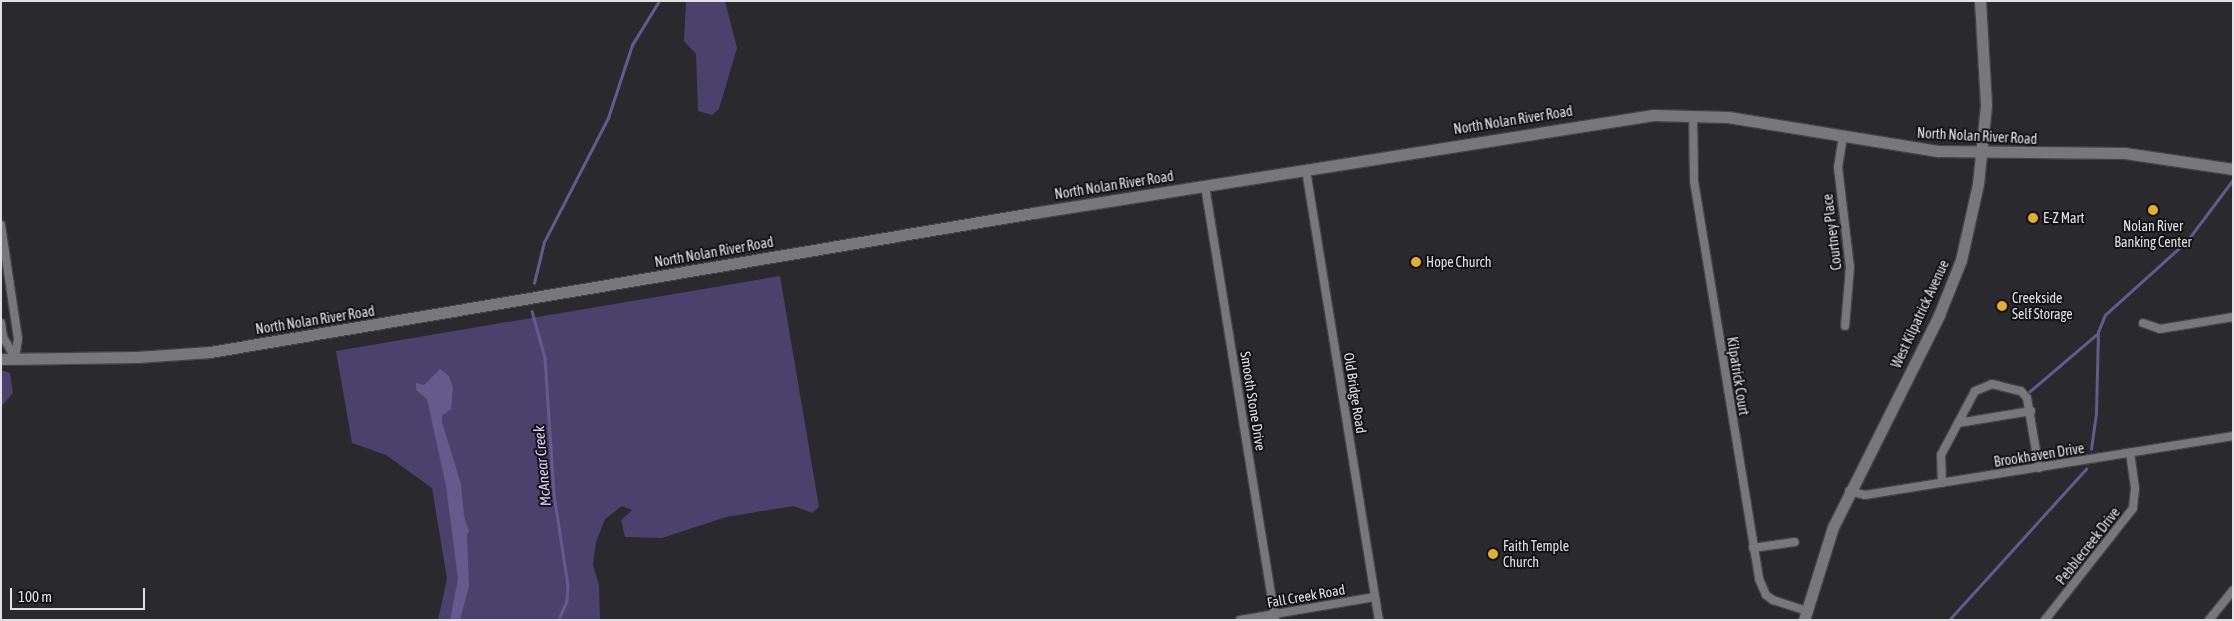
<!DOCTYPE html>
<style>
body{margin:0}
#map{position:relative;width:2234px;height:621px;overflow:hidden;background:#2a292e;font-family:"Asap Condensed",sans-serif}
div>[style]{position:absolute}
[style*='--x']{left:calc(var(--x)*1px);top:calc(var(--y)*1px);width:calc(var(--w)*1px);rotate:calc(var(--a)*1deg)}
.green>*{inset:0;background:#4a416d}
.water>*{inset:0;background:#645a8c}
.stream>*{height:2.5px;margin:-1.25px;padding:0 1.25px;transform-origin:1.25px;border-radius:1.25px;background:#645a8c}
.roads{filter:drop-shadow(1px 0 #444447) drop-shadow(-1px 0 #444447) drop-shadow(0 1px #444447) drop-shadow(0 -1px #444447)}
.street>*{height:8px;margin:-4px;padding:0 4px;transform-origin:4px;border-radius:4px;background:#78777c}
.secondary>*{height:11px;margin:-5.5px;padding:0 5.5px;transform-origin:5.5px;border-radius:5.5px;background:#78777c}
.dots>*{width:14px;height:14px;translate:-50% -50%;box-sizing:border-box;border:2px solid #121214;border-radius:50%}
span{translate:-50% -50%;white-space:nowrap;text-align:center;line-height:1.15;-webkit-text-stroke:4px #121214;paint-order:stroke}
.street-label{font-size:14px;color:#e1e1e4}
.poi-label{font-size:14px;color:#e1e1e4}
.left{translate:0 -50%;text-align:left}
.water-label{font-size:15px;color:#d7cffe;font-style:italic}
.frame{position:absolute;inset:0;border:2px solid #e1e1e4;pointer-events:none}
.scale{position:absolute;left:10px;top:588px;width:135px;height:22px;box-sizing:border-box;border:2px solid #e1e1e4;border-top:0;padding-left:6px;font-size:15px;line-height:18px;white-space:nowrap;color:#e1e1e4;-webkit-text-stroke:4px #121214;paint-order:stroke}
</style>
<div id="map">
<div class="green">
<div style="clip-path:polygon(686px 1px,725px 1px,737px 48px,719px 109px,712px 115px,698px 111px,696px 54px,684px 41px)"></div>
<div style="clip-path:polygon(780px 276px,819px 507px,812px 513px,794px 506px,726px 517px,662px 538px,625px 537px,621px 520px,632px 510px,622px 506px,605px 519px,596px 542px,593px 565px,599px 585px,600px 620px,438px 620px,447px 579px,432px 488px,386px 455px,352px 443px,336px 351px)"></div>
<div style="clip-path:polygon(1px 370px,10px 373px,13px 393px,1px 407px)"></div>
</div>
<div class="water">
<div style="clip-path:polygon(440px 369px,449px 376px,453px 387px,451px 409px,442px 416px,442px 422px,461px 484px,464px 516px,469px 531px,467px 535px,469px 586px,460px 620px,450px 620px,458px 579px,446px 486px,427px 399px,416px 390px,416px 383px,424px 385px)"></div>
</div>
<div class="stream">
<div style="--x:534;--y:283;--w:42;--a:-76.3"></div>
<div style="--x:544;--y:242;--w:140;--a:-62.7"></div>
<div style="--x:608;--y:118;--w:77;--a:-71.8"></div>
<div style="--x:632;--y:45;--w:52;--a:-58.5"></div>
<div style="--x:532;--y:311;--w:49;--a:74.5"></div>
<div style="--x:545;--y:358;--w:136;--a:86.2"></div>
<div style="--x:554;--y:494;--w:92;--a:81.3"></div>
<div style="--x:568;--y:585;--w:16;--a:94"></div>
<div style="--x:567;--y:601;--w:21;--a:113"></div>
<div style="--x:2029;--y:392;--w:89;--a:-40.5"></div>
<div style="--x:2091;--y:449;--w:36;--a:-82"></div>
<div style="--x:2096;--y:413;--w:81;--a:-88.6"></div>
<div style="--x:2098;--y:332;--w:18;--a:-68"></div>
<div style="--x:2105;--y:315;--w:110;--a:-42.1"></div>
<div style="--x:2187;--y:241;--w:75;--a:-53.1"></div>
<div style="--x:1949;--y:620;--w:204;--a:-47.8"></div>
</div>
<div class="roads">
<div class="street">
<div style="--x:1693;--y:115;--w:66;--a:89.1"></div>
<div style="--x:1694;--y:181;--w:403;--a:80.7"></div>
<div style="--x:1759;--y:579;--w:17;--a:66"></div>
<div style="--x:1766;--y:595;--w:9;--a:36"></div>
<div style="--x:1773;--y:600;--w:35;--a:18"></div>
<div style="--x:1843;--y:136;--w:31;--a:99"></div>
<div style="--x:1838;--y:167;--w:101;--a:83.2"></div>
<div style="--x:1850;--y:267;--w:59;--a:94.8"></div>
<div style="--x:1306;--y:170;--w:456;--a:80.8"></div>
<div style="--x:1205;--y:186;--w:440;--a:80.8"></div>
<div style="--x:1;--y:225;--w:115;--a:81.5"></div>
<div style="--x:18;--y:339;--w:19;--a:99"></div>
<div style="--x:1;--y:323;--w:14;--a:82"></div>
<div style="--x:3;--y:337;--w:24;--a:60"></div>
<div style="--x:2143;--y:323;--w:18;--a:19"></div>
<div style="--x:2160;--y:329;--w:74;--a:-9.3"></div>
<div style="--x:1958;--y:423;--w:74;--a:-9.3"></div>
<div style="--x:1942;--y:483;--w:28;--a:-92"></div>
<div style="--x:1941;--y:455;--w:72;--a:-62"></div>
<div style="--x:1975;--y:391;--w:18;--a:-22"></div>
<div style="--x:1992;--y:384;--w:30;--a:14"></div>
<div style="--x:2021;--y:391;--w:9;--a:49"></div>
<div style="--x:2027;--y:398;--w:71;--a:80.3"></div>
<div style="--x:1849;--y:491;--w:16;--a:14"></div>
<div style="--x:1865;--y:495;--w:373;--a:-9.1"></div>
<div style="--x:1753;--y:548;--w:42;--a:-8.1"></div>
<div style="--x:1240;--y:620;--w:137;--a:-9.7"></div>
<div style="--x:2045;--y:620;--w:142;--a:-51.8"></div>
<div style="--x:2133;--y:508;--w:20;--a:-84"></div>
<div style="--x:2135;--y:488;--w:36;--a:-98"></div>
<div style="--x:2209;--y:620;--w:38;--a:-51"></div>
</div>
<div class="secondary">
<div style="--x:1;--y:359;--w:136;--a:-0.8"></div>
<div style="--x:137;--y:357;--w:73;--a:-3.9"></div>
<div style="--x:210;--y:352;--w:835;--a:-9.59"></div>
<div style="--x:1033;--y:213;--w:628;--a:-8.98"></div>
<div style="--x:1653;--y:115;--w:75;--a:1.5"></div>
<div style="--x:1728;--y:117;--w:214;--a:9.2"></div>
<div style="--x:1939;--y:151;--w:186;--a:0.6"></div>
<div style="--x:2125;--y:153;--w:109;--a:8.4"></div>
<div style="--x:1804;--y:620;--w:97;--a:-72.7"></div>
<div style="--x:1833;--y:527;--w:237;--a:-63.4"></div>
<div style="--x:1939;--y:315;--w:59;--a:-68.2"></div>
<div style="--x:1961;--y:260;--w:78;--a:-77.4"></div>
<div style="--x:1978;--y:184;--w:79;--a:-84.2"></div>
<div style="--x:1986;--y:105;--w:104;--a:-93.3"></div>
</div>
</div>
<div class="dots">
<div style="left:2153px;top:210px;background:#e4ae35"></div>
<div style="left:2033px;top:218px;background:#e4ae35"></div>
<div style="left:1416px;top:262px;background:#e4ae35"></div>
<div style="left:2002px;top:306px;background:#e4ae35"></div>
<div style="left:1493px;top:554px;background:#e4ae35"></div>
</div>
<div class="street-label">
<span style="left:1513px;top:120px;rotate:-9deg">North Nolan River Road</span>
<span style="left:1977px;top:136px;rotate:3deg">North Nolan River Road</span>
<span style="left:1114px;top:185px;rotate:-9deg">North Nolan River Road</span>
<span style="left:1832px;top:232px;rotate:-97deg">Courtney Place</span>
<span style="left:714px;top:252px;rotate:-10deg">North Nolan River Road</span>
<span style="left:1920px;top:314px;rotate:-65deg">West Kilpatrick Avenue</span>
<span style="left:315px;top:320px;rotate:-9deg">North Nolan River Road</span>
<span style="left:1738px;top:376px;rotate:81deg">Kilpatrick Court</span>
<span style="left:1355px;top:393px;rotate:81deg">Old Bridge Road</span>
<span style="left:1253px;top:401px;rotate:81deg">Smooth Stone Drive</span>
<span style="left:2039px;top:455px;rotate:-9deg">Brookhaven Drive</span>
<span style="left:2088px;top:546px;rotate:-52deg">Pebblecreek Drive</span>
<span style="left:1306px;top:596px;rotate:-10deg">Fall Creek Road</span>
</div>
<div class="poi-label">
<span class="left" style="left:2043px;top:218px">E-Z Mart</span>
<span style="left:2153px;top:234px">Nolan River<br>Banking Center</span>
<span class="left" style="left:1426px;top:262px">Hope Church</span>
<span class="left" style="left:2012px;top:306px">Creekside<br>Self Storage</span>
<span class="left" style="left:1503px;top:554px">Faith Temple<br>Church</span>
</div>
<div class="water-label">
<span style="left:542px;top:466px;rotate:-95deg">McAnear Creek</span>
</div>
<div class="frame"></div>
<div class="scale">100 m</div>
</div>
